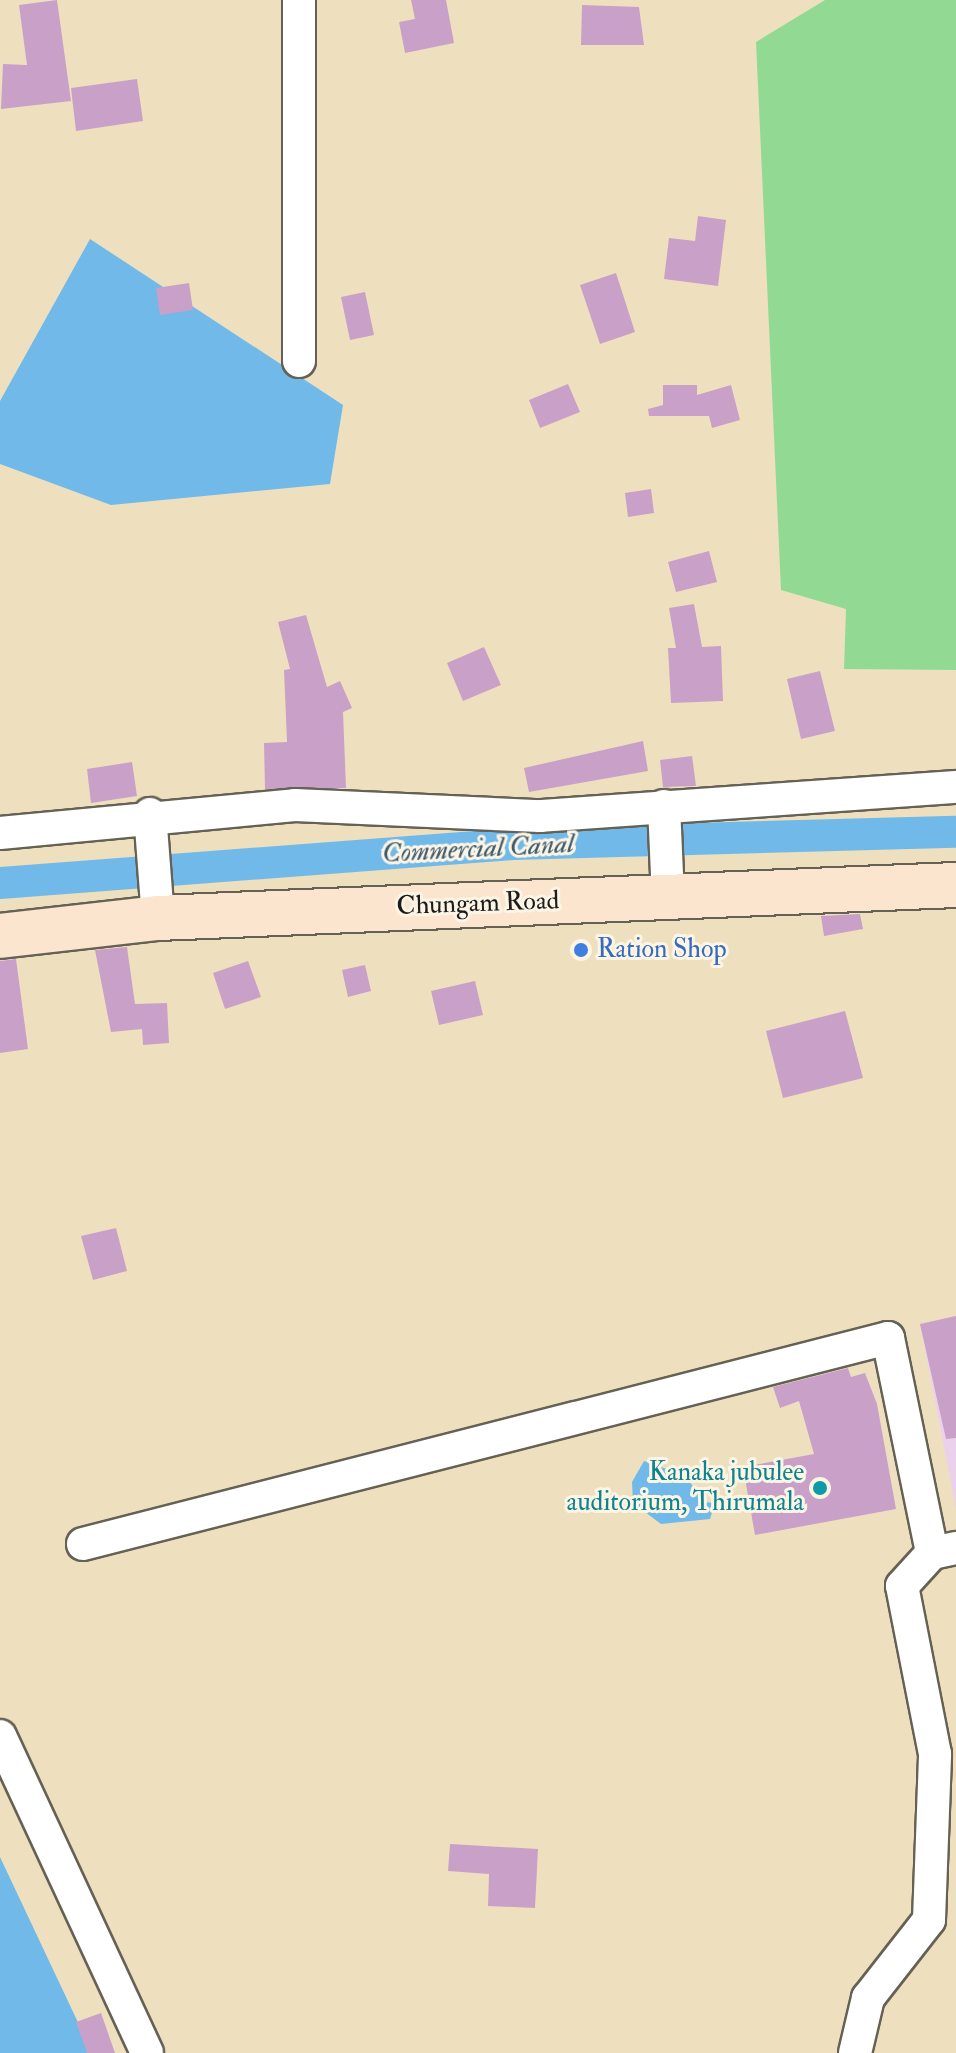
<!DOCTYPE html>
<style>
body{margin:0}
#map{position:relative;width:956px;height:2053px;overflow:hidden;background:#eee0be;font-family:"IM FELL Double Pica",serif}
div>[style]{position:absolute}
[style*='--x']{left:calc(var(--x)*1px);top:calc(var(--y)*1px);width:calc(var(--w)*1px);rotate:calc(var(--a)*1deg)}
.built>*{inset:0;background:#ebd1eb}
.green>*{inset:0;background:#92da94}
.water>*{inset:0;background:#71b9e9}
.canal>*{height:32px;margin:-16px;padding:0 16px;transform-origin:16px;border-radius:16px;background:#71b9e9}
.building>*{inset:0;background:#c9a0c8}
.roads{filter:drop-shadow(2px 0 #666155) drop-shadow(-2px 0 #666155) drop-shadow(0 2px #666155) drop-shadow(0 -2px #666155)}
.minor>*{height:32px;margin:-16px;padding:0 16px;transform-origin:16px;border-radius:16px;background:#fff}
.secondary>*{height:44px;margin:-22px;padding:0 22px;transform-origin:22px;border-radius:22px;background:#fbe5cf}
.dots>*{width:22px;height:22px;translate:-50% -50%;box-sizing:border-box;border:4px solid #fcf5e5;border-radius:50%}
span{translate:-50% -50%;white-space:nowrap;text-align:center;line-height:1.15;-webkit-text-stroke:6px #fcf5e5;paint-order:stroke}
.street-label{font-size:26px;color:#1c1c1c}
.shop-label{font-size:26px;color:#366cbe}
.left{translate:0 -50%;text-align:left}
.culture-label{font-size:26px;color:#0d838f}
.right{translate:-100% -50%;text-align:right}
.water-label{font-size:28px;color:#3e5b6e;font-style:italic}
</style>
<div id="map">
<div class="built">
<div style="clip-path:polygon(956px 1316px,956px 1509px,920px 1324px)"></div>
</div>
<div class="green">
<div style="clip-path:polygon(825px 0,956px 0,956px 670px,844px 669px,846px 609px,781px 590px,756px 42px)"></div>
</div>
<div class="water">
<div style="clip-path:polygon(90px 239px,343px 405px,330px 484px,111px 505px,0 464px,0 401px)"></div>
<div style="clip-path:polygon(644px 1461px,686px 1476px,703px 1502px,715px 1503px,710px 1519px,661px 1524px,633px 1503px,632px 1482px)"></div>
<div style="clip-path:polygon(0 1857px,83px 2033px,91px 2053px,0 2053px)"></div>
</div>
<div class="canal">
<div style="--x:0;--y:883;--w:514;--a:-4.35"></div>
<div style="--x:513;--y:844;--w:443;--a:-1.6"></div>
</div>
<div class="building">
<div style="clip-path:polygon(57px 0,71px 101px,1px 109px,3px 64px,27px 65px,19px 5px)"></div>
<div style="clip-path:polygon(411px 0,446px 0,454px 43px,405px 53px,399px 22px,415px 19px)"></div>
<div style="clip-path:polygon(582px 5px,639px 7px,644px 45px,581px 45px)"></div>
<div style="clip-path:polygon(137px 79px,143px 121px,76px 131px,71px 88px)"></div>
<div style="clip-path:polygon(698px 216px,726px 220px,718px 286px,664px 279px,669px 238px,695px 241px)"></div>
<div style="clip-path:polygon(616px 273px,635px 332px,600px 344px,580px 285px)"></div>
<div style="clip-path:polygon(189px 283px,193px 310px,160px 315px,156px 288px)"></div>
<div style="clip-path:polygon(365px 292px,374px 335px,350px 340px,341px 297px)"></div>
<div style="clip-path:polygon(568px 384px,580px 412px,540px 428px,529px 400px)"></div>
<div style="clip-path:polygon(663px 385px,697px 385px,697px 395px,731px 385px,740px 420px,712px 428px,709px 416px,649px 416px,648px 409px,663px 405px)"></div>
<div style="clip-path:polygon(651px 489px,654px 513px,628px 517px,625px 493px)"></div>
<div style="clip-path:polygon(709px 551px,717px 582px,676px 592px,668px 562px)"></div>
<div style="clip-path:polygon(694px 604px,702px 647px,721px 646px,723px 701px,671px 703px,668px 648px,676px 648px,669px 608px)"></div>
<div style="clip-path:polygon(306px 615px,327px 687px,340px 681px,352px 708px,343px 712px,346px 788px,265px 789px,264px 743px,287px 742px,284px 670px,290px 669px,278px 622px)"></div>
<div style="clip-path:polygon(484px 647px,501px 685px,463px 701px,447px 663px)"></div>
<div style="clip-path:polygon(820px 671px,835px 731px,801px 739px,787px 679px)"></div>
<div style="clip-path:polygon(643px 741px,648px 771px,529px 792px,524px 768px)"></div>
<div style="clip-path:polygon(692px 756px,696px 786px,663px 787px,660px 760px)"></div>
<div style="clip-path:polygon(132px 762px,137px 796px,91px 803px,87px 769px)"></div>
<div style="clip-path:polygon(860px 914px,863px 929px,824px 936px,821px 916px)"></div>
<div style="clip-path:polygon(127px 947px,135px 1004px,167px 1003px,169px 1043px,143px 1045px,142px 1029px,111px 1032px,95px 950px)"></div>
<div style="clip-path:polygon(16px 959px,28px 1049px,0 1053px,0 961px)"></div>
<div style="clip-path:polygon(248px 961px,261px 997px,225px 1009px,213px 973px)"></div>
<div style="clip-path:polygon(365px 965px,371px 991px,348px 997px,342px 970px)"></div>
<div style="clip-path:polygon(475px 981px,483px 1015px,439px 1025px,431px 991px)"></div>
<div style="clip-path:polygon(845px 1011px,863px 1078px,783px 1098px,766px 1031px)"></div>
<div style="clip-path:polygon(116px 1228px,127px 1271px,93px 1280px,81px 1236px)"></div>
<div style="clip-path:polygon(956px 1316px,956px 1438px,946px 1439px,920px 1324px)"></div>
<div style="clip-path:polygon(848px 1368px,851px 1377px,865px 1373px,877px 1404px,896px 1509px,755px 1535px,743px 1467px,814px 1454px,799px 1401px,780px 1408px,773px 1387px)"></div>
<div style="clip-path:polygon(450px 1844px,538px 1849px,535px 1908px,488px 1906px,489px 1874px,448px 1871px)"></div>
<div style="clip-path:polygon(101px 2013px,115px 2053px,87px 2053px,76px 2022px)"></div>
</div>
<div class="roads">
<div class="minor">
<div style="--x:299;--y:361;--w:361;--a:-90"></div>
<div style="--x:664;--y:806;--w:90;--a:87.5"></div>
<div style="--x:150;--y:814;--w:104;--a:85.6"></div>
<div style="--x:0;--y:833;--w:296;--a:-5.4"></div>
<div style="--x:295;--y:805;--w:245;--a:2.6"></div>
<div style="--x:540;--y:816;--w:417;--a:-4"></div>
<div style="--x:83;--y:1544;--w:831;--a:-14.35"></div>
<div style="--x:888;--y:1338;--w:219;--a:78.4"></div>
<div style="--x:0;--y:1736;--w:349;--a:65.1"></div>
<div style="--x:855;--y:2053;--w:57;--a:-76.7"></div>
<div style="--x:868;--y:1998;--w:99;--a:-52"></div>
<div style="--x:929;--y:1920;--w:166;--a:-87.9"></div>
<div style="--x:935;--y:1754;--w:171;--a:-101.1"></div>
<div style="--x:902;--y:1586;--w:45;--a:-47.7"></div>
<div style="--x:932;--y:1553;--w:25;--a:-12"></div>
</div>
<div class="secondary">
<div style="--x:0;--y:936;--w:159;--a:-6.5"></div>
<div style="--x:158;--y:918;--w:799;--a:-2.37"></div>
</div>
</div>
<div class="dots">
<div style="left:581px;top:950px;background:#3f7fe0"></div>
<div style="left:820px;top:1488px;background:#0f9aa8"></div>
</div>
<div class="street-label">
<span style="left:478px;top:904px;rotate:-2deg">Chungam Road</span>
</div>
<div class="shop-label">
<span class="left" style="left:597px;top:950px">Ration Shop</span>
</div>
<div class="culture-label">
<span class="right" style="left:804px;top:1488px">Kanaka jubulee<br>auditorium, Thirumala</span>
</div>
<div class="water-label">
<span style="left:478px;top:849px;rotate:-3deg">Commercial Canal</span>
</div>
</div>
